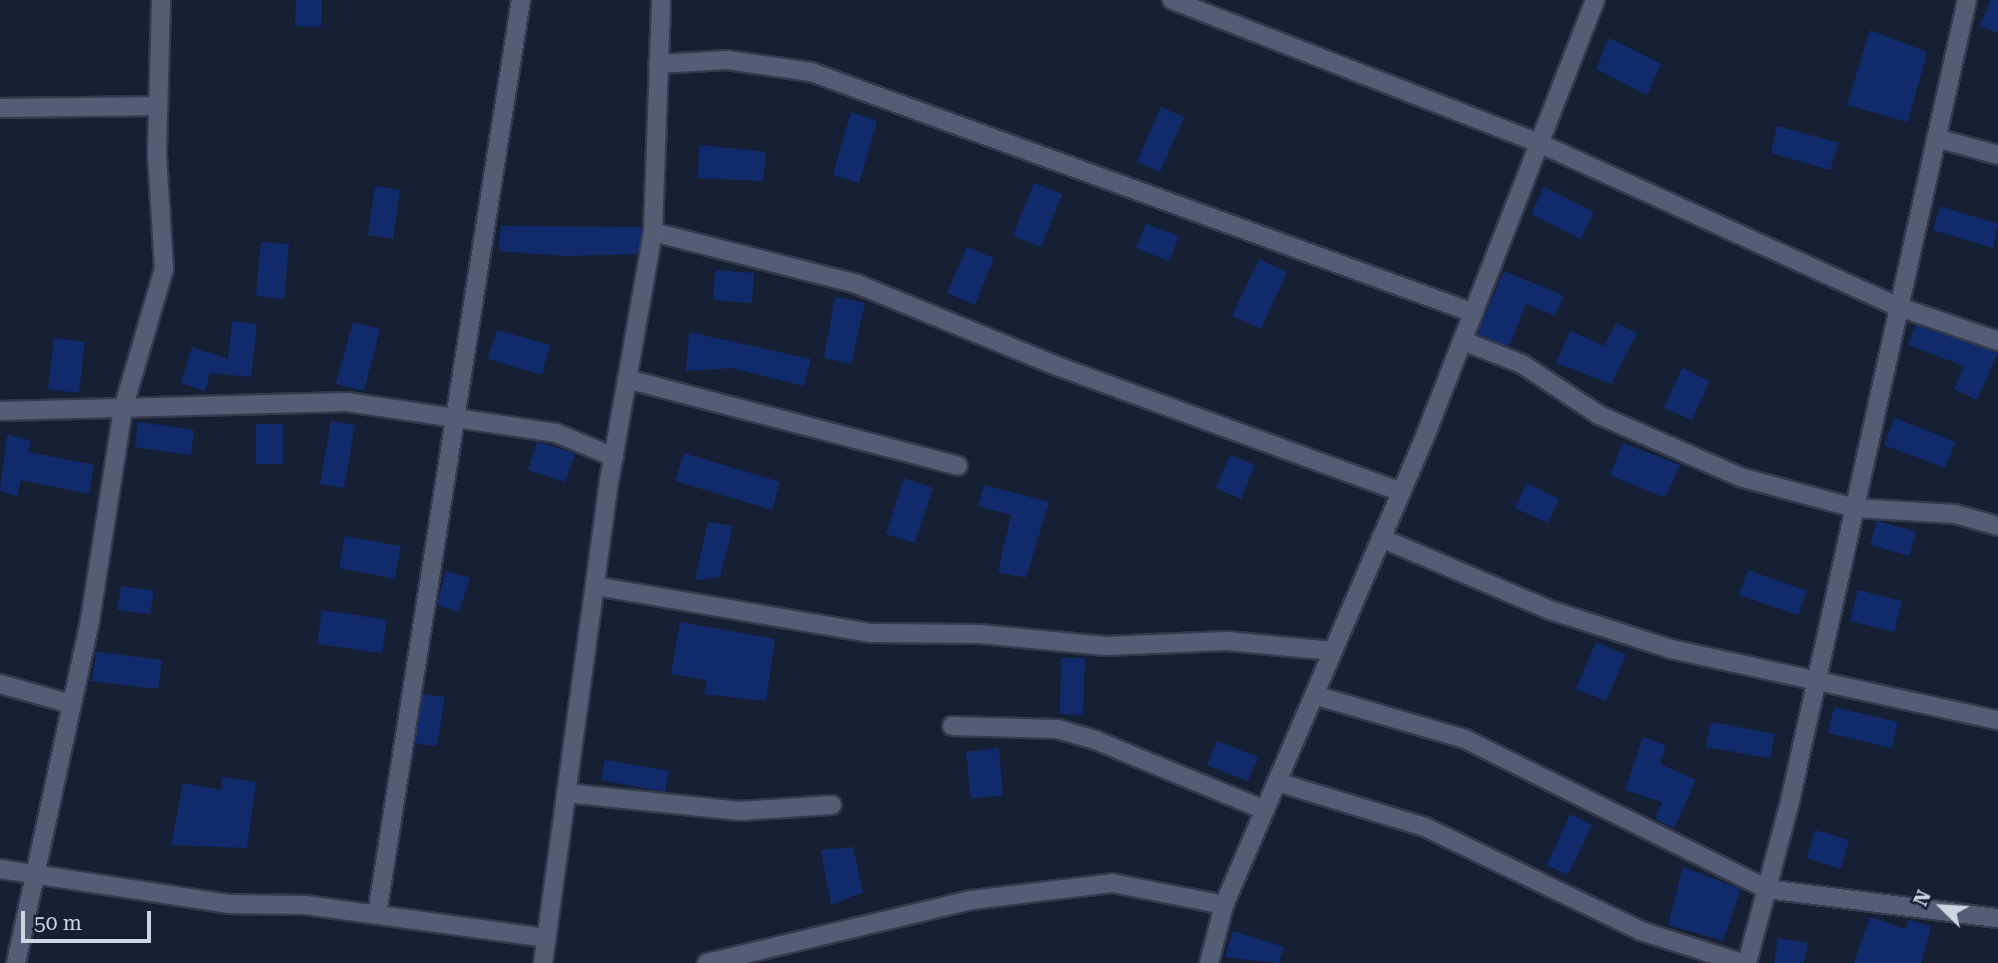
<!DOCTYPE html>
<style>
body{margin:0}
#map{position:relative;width:1998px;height:963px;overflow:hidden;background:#162034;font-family:"Roboto Serif",serif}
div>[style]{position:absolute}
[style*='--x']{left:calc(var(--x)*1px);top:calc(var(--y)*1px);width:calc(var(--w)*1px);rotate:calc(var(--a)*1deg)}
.building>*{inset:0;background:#112a6b}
.roads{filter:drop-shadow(2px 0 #343a4b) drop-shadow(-2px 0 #343a4b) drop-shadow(0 2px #343a4b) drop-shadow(0 -2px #343a4b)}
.minor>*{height:18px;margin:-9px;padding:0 9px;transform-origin:9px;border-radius:9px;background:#535e76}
span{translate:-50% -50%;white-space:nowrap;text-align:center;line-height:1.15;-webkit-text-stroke:6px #162034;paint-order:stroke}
.north{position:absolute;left:1907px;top:872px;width:70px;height:70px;-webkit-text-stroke:5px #162034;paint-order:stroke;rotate:294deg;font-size:19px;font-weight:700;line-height:28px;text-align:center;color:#ced5e3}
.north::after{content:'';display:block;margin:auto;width:24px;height:32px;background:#ced5e3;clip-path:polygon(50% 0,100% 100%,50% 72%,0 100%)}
.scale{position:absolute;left:21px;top:911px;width:130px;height:32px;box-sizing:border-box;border:4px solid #ced5e3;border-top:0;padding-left:9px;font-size:21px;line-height:24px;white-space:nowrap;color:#ced5e3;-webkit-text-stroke:5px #162034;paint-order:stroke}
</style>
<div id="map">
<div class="building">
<div style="clip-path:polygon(296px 0,322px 0,321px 27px,295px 26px)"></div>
<div style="clip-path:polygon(1990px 0,1998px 0,1998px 33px,1980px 26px)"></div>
<div style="clip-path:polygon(1870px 30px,1927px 52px,1908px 122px,1847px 105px)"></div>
<div style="clip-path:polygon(1609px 38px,1661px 64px,1647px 95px,1596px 69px)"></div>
<div style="clip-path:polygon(1161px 107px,1184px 117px,1160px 172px,1137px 162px)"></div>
<div style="clip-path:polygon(851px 112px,877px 121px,859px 183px,833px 175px)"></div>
<div style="clip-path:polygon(1777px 126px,1839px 143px,1830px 170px,1771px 153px)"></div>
<div style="clip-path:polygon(699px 145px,766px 152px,763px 181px,698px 178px)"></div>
<div style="clip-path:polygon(1034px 183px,1062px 194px,1041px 247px,1013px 236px)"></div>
<div style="clip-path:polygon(375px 186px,400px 190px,393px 239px,368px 235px)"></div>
<div style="clip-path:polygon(1544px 187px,1594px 212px,1581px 239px,1531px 214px)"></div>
<div style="clip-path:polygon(1940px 206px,1998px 224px,1993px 248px,1933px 230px)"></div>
<div style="clip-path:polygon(1146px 224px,1179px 236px,1169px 261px,1136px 248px)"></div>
<div style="clip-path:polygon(501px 226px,641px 227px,642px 232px,638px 254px,567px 256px,499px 251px)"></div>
<div style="clip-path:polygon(261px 242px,289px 244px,284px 299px,256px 296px)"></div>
<div style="clip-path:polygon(967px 247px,994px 258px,975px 305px,947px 293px)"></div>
<div style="clip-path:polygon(1259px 259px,1287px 272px,1261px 329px,1232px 316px)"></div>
<div style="clip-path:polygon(715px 270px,754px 273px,752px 303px,713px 300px)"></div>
<div style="clip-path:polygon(1504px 271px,1564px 296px,1555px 316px,1526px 304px,1509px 347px,1477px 334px)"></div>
<div style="clip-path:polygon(835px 297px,865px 303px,851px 364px,824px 358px)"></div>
<div style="clip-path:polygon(232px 321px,257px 324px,251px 377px,210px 373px,205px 391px,181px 383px,192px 347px,228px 359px)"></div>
<div style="clip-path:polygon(353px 322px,380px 329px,364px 391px,336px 384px)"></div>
<div style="clip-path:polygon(1616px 323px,1637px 333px,1611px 384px,1556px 363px,1570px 331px,1604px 346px)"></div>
<div style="clip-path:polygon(1916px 325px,1998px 352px,1977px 400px,1954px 389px,1964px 366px,1908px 345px)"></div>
<div style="clip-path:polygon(497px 330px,550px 345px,542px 375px,488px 359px)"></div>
<div style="clip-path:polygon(689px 332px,811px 359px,804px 386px,732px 368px,686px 371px)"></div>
<div style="clip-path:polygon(54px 338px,85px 342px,79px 393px,48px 389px)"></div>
<div style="clip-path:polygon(1682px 368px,1710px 381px,1692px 420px,1664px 408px)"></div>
<div style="clip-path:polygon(1895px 418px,1956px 442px,1945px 468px,1884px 445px)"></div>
<div style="clip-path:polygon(331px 421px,355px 425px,344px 488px,320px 484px)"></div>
<div style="clip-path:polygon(138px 422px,194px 430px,191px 455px,135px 447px)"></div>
<div style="clip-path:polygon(256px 424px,283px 424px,283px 464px,256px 464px)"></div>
<div style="clip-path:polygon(7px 434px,31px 441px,28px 452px,94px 465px,89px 494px,21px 480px,17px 496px,0 491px)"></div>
<div style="clip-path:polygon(537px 442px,575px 453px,565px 482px,528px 470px)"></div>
<div style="clip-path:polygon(1623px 443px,1680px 465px,1665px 498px,1610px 475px)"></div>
<div style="clip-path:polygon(684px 453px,780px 482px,772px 510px,675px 481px)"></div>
<div style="clip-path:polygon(1230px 455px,1255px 465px,1241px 499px,1216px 488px)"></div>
<div style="clip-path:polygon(904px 478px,933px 488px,915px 543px,886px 534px)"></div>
<div style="clip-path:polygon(1527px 483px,1559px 499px,1548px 523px,1515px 508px)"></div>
<div style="clip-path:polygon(984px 485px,1049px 502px,1026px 578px,998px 572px,1011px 515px,978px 506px)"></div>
<div style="clip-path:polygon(1877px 521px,1916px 532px,1909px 556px,1870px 545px)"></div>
<div style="clip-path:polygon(708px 522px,733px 526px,720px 577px,695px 580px)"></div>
<div style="clip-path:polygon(345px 536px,401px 546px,395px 579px,339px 568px)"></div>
<div style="clip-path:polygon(1748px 570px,1807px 591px,1798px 615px,1739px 595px)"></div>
<div style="clip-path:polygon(446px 571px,470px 578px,459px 612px,437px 605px)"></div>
<div style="clip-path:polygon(121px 586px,154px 591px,150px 614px,117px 610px)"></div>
<div style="clip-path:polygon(1858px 590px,1902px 601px,1894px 632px,1850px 621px)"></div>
<div style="clip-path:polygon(322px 610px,387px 620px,382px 653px,317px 644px)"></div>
<div style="clip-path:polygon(680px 622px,775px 639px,766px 701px,704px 694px,707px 680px,671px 674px)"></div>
<div style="clip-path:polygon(1596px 642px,1626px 655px,1606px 701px,1576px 689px)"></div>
<div style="clip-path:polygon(96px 652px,162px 660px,158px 689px,92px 681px)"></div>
<div style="clip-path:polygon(1061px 658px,1085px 658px,1083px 715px,1060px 714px)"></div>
<div style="clip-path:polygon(423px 694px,445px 697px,437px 746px,415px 743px)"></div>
<div style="clip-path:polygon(1834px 707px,1898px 722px,1892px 748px,1828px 733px)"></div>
<div style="clip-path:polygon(1711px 722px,1775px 734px,1770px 758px,1706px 747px)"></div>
<div style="clip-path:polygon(1643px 737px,1666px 745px,1660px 764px,1696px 780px,1674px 828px,1655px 819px,1662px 802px,1625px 790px)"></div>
<div style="clip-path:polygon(1217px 741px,1258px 757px,1248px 781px,1207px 765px)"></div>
<div style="clip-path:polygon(999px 748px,1003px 795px,971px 799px,966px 752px)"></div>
<div style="clip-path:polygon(605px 760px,669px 771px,665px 792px,601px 780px)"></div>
<div style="clip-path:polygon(222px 777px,256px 782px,247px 848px,171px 845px,183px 783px,221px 790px)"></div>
<div style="clip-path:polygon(1570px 814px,1592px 825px,1568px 875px,1547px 865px)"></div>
<div style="clip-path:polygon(1815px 830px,1849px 840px,1841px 869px,1807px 858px)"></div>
<div style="clip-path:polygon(853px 847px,863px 892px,831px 905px,821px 850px)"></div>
<div style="clip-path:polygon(1683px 867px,1741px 889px,1723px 941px,1668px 925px)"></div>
<div style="clip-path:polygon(1870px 917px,1906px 929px,1908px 920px,1931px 926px,1921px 963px,1854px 963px)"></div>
<div style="clip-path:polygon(1233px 931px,1284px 947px,1279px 963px,1225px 957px)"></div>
<div style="clip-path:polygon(1778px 938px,1808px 943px,1804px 963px,1774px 963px)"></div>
</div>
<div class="roads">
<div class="minor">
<div style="--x:1172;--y:0;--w:396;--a:21.3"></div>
<div style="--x:1541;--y:144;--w:393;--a:24.5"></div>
<div style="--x:1899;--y:307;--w:105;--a:19"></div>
<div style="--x:658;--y:64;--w:69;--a:-3.3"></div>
<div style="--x:727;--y:60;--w:85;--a:8.1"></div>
<div style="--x:811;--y:72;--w:705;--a:19.98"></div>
<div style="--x:0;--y:108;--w:157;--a:-0.7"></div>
<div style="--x:1936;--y:138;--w:64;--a:15.3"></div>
<div style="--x:653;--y:232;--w:211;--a:14.3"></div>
<div style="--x:857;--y:284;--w:216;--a:22.3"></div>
<div style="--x:1057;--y:366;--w:366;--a:20.1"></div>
<div style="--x:1463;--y:341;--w:63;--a:21.3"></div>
<div style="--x:1522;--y:364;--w:92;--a:33.5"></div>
<div style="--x:1599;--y:415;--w:154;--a:23.7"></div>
<div style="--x:1740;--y:477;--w:119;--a:15.1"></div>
<div style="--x:1855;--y:508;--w:100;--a:3.4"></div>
<div style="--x:1955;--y:514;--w:45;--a:15.6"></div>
<div style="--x:627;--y:379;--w:342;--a:14.7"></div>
<div style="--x:0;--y:411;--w:347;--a:-1.5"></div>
<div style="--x:347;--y:402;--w:211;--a:8.4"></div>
<div style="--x:556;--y:433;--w:63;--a:22.5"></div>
<div style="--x:1381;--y:538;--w:184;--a:23.1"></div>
<div style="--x:1550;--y:610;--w:127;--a:17.9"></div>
<div style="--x:1671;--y:649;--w:335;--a:12.3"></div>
<div style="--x:595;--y:586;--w:280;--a:9.7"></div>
<div style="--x:871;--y:633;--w:109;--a:0.5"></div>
<div style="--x:980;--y:634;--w:126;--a:5.5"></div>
<div style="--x:1105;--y:646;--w:122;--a:-2.3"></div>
<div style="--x:1227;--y:641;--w:106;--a:5.4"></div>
<div style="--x:0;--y:684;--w:74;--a:15.7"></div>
<div style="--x:1314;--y:695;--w:157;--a:16.2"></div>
<div style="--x:1465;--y:739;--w:337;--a:26.4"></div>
<div style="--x:1767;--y:889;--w:233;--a:7.2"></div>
<div style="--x:952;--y:726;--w:105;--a:1.6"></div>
<div style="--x:1057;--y:729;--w:40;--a:16"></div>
<div style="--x:1095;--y:740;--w:184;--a:22.4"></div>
<div style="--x:1277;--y:782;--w:155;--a:16.9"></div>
<div style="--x:1425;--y:827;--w:240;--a:25.7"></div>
<div style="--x:1641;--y:931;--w:105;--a:17.7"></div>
<div style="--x:566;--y:793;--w:175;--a:5.9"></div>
<div style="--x:740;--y:811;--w:92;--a:-3.7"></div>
<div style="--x:0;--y:869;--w:231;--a:8.7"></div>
<div style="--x:228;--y:904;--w:77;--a:0.7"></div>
<div style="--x:305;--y:905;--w:243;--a:7.8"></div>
<div style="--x:377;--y:914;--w:925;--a:-81.05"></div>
<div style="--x:16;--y:963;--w:351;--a:-77.8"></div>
<div style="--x:90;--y:620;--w:214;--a:-81.1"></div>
<div style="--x:123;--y:409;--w:146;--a:-73.7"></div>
<div style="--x:164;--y:269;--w:115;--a:-93.5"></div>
<div style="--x:157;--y:154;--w:154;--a:-88.5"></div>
<div style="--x:543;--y:963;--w:492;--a:-82.2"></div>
<div style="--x:610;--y:476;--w:248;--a:-80"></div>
<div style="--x:653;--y:232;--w:232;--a:-88"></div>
<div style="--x:707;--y:963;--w:272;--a:-13.4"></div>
<div style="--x:972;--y:900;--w:141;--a:-6.9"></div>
<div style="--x:1112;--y:883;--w:114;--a:11.1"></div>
<div style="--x:1209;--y:963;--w:60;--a:-75.5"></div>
<div style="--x:1224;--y:905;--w:507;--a:-66.77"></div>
<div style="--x:1424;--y:439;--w:471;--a:-68.7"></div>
<div style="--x:1747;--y:963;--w:168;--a:-75.1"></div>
<div style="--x:1790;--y:801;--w:820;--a:-77.54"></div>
</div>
</div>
<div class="north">N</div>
<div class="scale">50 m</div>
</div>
